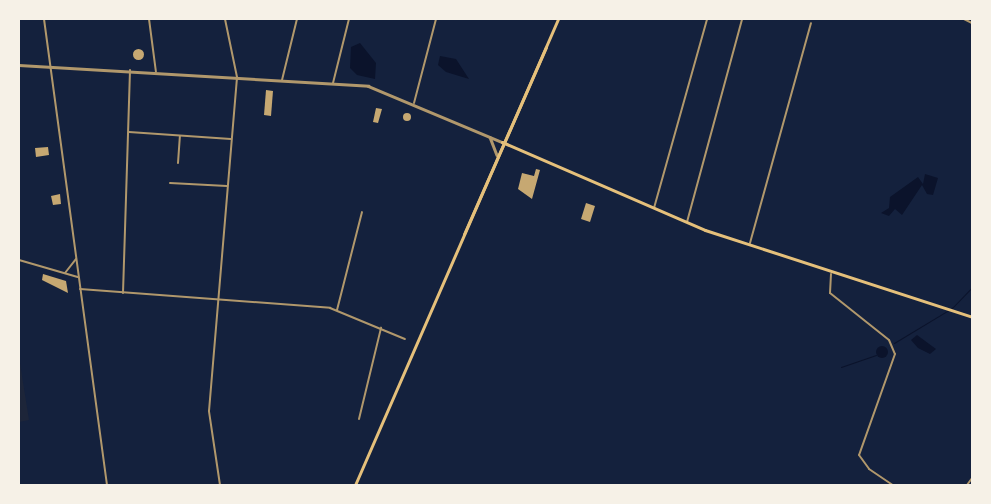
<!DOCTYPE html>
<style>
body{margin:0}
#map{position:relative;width:991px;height:504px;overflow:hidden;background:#14213d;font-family:"Golos Text",sans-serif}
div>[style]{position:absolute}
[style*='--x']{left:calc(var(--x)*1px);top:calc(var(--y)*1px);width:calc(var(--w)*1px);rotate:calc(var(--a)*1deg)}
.green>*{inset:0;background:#1d2539}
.water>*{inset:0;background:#0b132b}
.round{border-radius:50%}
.stream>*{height:1px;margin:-0.5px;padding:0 0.5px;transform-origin:0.5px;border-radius:0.5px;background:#0b132b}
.building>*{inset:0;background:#c6a872}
.minor>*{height:2px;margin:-1px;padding:0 1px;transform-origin:1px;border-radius:1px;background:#b1986c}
.tertiary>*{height:2.5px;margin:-1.25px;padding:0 1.25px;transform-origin:1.25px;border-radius:1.25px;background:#b1986c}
.primary>*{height:3px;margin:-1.5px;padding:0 1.5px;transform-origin:1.5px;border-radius:1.5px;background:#e5c07b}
span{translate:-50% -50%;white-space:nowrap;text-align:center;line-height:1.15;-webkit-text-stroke:4.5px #f6f1e7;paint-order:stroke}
.frame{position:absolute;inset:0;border:20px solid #f6f1e7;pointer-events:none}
</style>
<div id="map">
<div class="green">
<div style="clip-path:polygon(19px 357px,29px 420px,19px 422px)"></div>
</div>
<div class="water">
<div style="clip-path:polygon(360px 43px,376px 63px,375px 79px,357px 75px,350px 68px,351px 47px)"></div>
<div style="clip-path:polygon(440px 56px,456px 59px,469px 79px,446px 72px,438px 65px)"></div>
<div style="clip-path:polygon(925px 174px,938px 178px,933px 195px,927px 194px,922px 185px,902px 215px,895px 209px,889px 216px,881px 213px,889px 208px,890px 197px,918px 177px,923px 184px)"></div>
<div style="clip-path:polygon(917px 335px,936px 349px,930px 354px,918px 348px,911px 340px)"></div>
<div class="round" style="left:876px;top:346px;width:12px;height:12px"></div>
</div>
<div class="stream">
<div style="--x:894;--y:343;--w:68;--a:-31.1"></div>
<div style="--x:952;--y:308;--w:29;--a:-46"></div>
<div style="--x:841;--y:367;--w:37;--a:-19"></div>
</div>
<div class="building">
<div class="round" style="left:132.5px;top:48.5px;width:11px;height:11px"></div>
<div style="clip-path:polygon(266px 90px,273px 91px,271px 116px,264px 115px)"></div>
<div style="clip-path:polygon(376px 108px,382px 109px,378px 123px,373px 122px)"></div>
<div class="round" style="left:403px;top:113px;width:8px;height:8px"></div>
<div style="clip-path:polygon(48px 147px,49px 155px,36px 157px,35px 148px)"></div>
<div style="clip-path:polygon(536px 169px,540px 170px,532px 199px,518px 189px,522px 173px,534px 176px)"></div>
<div style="clip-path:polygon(60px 194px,61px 204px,53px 205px,51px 196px)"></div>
<div style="clip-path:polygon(586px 203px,595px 206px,590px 222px,581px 219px)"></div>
<div style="clip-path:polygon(43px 274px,66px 281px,68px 293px,42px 280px)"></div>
</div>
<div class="minor">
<div style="--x:44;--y:19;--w:470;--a:82.3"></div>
<div style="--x:149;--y:19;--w:53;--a:82.5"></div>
<div style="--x:964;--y:19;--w:9;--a:27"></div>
<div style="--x:282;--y:80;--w:63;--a:-76.2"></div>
<div style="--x:333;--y:83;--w:66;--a:-76"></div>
<div style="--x:414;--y:103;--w:87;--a:-75.3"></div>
<div style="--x:129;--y:132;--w:102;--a:3.9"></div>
<div style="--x:178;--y:163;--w:27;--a:-86"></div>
<div style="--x:170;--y:183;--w:57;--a:3"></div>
<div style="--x:654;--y:208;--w:196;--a:-74.3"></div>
<div style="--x:687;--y:222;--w:210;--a:-74.8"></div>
<div style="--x:750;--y:243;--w:228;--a:-74.5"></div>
<div style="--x:19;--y:260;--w:61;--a:16.1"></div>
<div style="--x:65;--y:273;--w:18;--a:-52"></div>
<div style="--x:831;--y:274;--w:19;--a:93"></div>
<div style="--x:830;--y:293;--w:75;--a:38.5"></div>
<div style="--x:889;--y:340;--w:15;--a:67"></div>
<div style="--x:895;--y:354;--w:107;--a:109.6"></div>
<div style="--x:859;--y:455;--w:17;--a:54"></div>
<div style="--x:869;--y:469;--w:29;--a:34"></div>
<div style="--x:80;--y:289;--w:251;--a:4.3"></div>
<div style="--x:330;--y:308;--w:81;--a:22.5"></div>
<div style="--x:123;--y:293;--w:223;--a:-88.2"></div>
<div style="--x:337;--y:310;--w:101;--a:-75.7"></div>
<div style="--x:359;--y:419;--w:94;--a:-76.4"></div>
<div style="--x:220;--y:485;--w:75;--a:-98.5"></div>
<div style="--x:209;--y:411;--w:335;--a:-85.2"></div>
<div style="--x:237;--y:77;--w:59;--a:-101.7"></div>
<div style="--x:967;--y:485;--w:9;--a:-54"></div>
</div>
<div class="tertiary">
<div style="--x:19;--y:65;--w:350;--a:3.4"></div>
<div style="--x:368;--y:86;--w:145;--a:22.7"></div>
<div style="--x:490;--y:137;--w:19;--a:69"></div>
</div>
<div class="primary">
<div style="--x:502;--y:142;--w:221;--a:23.4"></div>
<div style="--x:705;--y:230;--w:281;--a:18"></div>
<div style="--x:464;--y:234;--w:204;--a:-66.3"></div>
<div style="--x:355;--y:485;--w:508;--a:-66.46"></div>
</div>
<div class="frame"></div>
</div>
